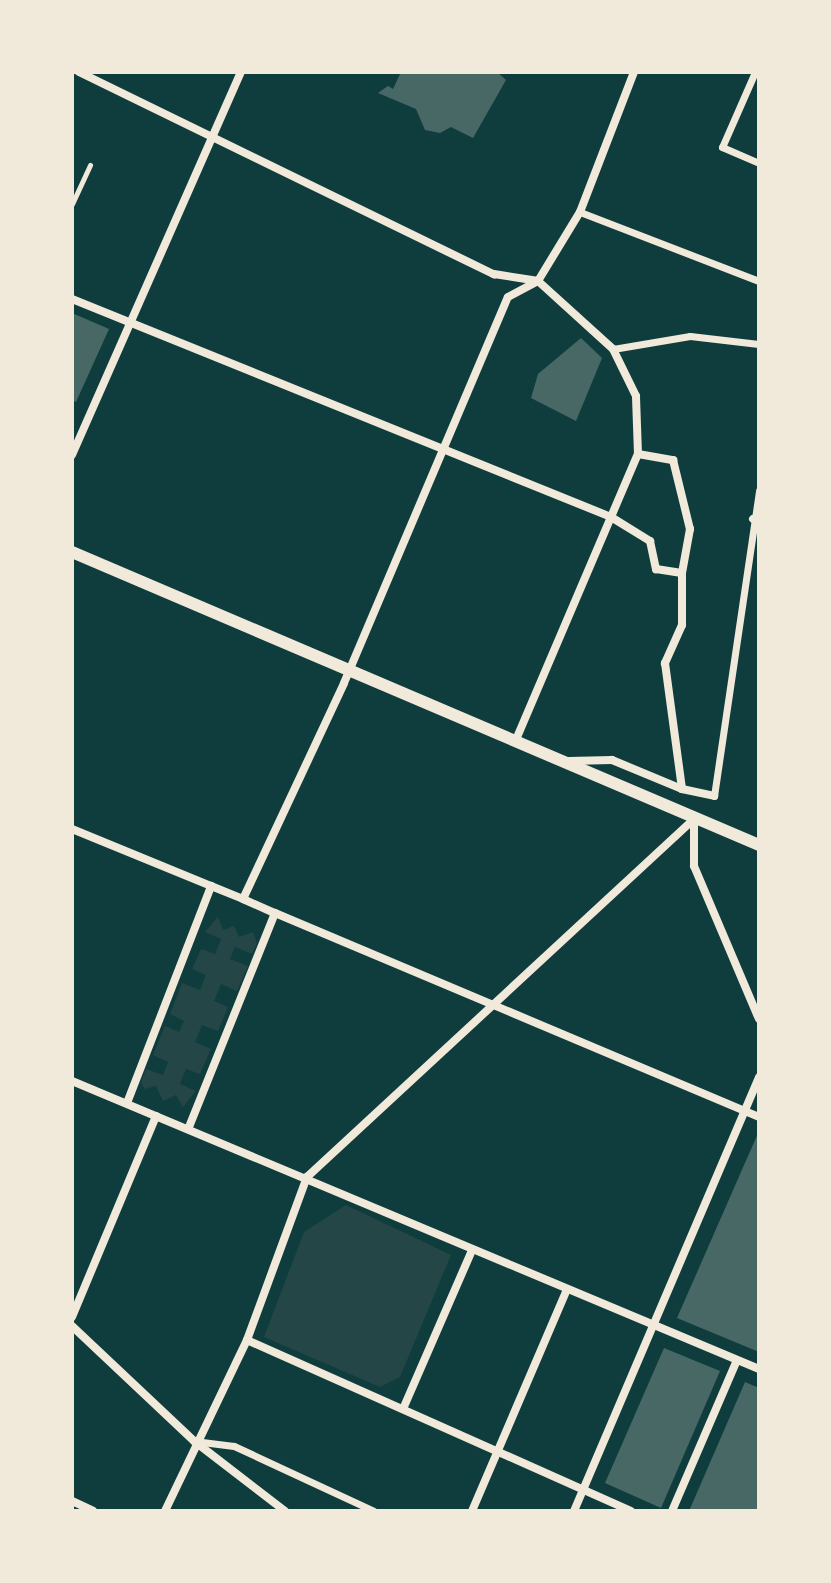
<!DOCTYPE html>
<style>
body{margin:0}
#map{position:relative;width:831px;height:1583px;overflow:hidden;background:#0f3d3e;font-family:Arial,sans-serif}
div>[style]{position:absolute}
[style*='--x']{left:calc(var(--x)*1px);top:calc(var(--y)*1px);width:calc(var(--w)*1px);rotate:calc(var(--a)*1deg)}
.green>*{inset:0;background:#244646}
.building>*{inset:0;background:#486865}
.service>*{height:5px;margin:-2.5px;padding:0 2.5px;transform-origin:2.5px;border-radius:2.5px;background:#f1e9da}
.pedestrian>*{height:7px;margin:-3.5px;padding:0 3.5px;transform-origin:3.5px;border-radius:3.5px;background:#f1e9da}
.minor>*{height:8px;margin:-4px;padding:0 4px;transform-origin:4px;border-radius:4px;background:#f1e9da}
.tertiary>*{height:12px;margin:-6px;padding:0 6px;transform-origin:6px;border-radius:6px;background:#f1e9da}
span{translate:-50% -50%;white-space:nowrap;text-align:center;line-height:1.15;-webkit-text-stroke:8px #f1e9da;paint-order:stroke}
.frame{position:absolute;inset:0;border:74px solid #f1e9da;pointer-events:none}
</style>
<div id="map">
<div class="green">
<div style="clip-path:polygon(218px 917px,223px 930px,234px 926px,239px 937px,253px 932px,257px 943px,252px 954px,235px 947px,230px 959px,248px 966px,237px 991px,221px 984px,214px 1001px,228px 1007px,218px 1031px,202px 1025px,195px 1042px,211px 1049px,200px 1074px,186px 1069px,180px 1084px,196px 1091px,183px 1107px,176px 1095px,163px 1101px,156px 1086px,145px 1089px,141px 1083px,146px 1069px,163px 1075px,168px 1062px,153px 1055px,165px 1026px,179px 1032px,184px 1021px,170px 1014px,182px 983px,200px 990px,206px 975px,192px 969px,201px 949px,215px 954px,221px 939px,205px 932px)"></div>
<div style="clip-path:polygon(346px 1205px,451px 1255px,400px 1377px,380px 1387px,264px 1337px,304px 1232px)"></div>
</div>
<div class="building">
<div style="clip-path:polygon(401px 72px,497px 72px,506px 80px,473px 138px,451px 127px,440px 133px,425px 130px,416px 109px,378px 93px,388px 86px,393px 89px)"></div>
<div style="clip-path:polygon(72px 313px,109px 329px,76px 402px,72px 400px)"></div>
<div style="clip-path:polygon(581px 338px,602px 358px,576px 421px,531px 398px,538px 374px)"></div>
<div style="clip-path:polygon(759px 1131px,759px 1352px,677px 1318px)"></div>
<div style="clip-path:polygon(664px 1348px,720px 1371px,661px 1508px,605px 1483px)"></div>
<div style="clip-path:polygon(745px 1382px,759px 1388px,759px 1511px,689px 1511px)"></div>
</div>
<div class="service">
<div style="--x:72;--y:204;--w:43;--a:-65.2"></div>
</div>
<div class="pedestrian">
<div style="--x:755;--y:72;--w:82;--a:113.7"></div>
<div style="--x:722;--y:147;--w:40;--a:23.4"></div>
<div style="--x:580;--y:212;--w:192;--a:21.1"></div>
<div style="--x:613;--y:349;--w:78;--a:-9.6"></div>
<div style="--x:690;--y:336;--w:69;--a:6.6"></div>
<div style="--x:714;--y:796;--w:309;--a:-81.6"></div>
<div style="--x:194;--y:1441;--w:40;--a:7.1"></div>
<div style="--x:234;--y:1446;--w:154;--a:24.9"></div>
</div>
<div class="minor">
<div style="--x:79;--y:72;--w:462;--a:26"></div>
<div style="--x:494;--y:274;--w:45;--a:9"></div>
<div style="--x:538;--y:281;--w:81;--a:-58.7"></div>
<div style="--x:580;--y:212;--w:150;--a:-68.9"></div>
<div style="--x:72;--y:299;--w:581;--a:22.02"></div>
<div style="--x:611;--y:517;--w:46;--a:31.6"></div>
<div style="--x:650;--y:541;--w:29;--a:78"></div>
<div style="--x:656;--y:569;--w:26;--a:9"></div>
<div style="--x:682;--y:573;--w:52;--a:90"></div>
<div style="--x:682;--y:625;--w:42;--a:114.1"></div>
<div style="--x:665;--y:663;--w:127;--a:82.3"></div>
<div style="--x:638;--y:454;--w:36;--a:10"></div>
<div style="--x:673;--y:460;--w:71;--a:76.2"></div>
<div style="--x:690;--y:529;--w:45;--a:100.3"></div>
<div style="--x:72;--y:455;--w:419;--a:-66.2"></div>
<div style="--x:753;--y:519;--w:7;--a:34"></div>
<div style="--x:515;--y:742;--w:313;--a:-66.9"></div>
<div style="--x:638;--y:454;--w:58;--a:-92"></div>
<div style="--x:636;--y:396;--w:52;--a:-116.1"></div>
<div style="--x:613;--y:349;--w:101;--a:-137.8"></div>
<div style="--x:569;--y:761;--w:43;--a:-1.3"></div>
<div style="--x:612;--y:760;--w:76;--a:22.5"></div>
<div style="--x:682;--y:789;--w:33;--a:12"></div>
<div style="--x:694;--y:819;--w:47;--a:90"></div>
<div style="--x:694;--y:866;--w:166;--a:67"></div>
<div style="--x:72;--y:829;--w:150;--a:22.3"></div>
<div style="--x:243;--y:899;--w:238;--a:-64.9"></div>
<div style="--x:344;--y:683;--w:419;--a:-67"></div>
<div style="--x:508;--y:297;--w:34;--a:-28"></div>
<div style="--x:275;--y:913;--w:525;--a:22.85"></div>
<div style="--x:72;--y:1081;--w:745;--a:22.74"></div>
<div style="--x:127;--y:1103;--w:233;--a:-68.8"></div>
<div style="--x:211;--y:886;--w:35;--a:22"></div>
<div style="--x:243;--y:899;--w:35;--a:24"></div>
<div style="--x:275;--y:913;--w:233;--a:111.9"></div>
<div style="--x:72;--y:1317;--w:218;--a:-67.3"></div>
<div style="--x:72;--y:1326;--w:168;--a:43.3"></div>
<div style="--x:194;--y:1441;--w:115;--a:37.6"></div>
<div style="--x:247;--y:1340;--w:420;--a:24"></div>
<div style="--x:403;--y:1409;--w:173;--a:-66.5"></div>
<div style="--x:72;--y:1501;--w:23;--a:25"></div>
<div style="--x:165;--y:1511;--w:190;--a:-64.4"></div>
<div style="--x:247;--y:1340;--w:174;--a:-69.8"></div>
<div style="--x:307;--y:1177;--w:527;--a:-42.77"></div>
<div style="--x:472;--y:1511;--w:241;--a:-66.8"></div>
<div style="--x:574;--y:1511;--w:472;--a:-66.9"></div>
<div style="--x:672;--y:1511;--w:164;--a:-66.7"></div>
</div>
<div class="tertiary">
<div style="--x:72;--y:552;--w:747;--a:23.1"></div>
</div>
<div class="frame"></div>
</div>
